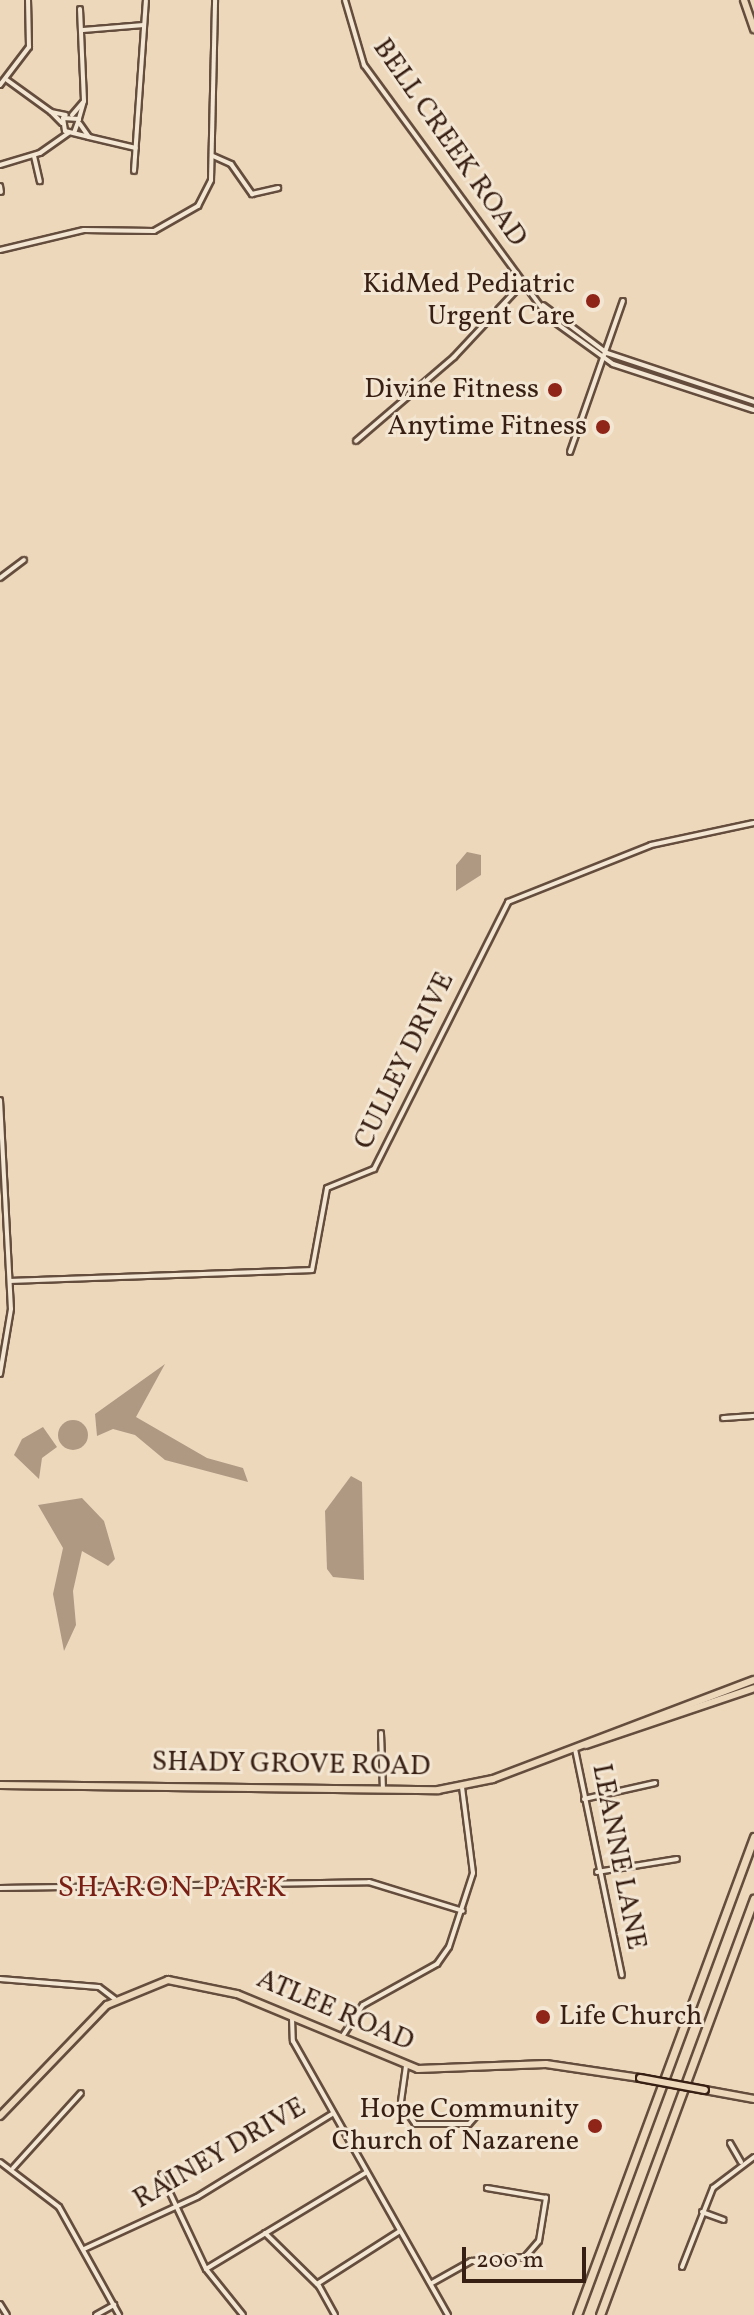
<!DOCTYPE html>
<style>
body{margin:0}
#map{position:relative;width:754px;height:2315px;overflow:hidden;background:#edd8bc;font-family:Vollkorn,serif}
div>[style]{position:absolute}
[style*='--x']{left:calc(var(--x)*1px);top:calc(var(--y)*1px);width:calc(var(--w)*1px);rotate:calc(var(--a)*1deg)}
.water>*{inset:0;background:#af9983}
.round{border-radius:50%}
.roads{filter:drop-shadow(2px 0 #654d3d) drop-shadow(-2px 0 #654d3d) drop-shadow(0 2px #654d3d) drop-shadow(0 -2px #654d3d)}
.minor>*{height:4px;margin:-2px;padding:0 2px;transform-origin:2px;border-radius:2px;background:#f3e6d3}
.major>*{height:6px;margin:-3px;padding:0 3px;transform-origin:3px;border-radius:3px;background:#edd8bc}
.highway>*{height:7px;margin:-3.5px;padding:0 3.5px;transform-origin:3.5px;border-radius:3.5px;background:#edd8bc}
.bridges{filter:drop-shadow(2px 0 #381f13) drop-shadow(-2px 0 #381f13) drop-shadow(0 2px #381f13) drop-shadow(0 -2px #381f13)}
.major-bridge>*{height:6px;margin:-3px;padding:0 3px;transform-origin:3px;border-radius:3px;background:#edd8bc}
.dots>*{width:22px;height:22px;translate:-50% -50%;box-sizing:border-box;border:4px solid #f3e6d3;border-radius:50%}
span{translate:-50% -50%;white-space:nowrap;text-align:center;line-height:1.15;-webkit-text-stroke:6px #f3e6d3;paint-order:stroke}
.street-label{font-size:28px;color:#381f13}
.poi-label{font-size:28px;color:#381f13}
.right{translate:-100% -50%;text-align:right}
.left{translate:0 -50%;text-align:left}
.neighbourhood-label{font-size:30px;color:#7a1f14;letter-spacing:2px}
.scale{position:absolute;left:462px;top:2247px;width:124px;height:36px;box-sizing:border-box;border:4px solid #381f13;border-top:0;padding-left:10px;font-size:24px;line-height:28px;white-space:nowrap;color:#381f13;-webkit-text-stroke:6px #f3e6d3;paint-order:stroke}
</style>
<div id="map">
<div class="water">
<div style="clip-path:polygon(467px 852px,481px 855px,481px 875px,456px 891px,456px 865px)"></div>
<div style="clip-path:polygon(165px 1364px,136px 1417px,207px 1458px,243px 1468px,248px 1482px,165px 1460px,135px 1435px,113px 1429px,97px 1436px,95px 1414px)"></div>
<div class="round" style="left:58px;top:1420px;width:30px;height:30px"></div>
<div style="clip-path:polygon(43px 1427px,57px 1447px,42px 1458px,39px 1479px,14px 1455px,22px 1439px)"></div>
<div style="clip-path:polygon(351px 1476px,362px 1482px,364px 1580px,333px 1577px,327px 1569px,325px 1511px)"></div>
<div style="clip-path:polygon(82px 1498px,104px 1521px,115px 1559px,108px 1566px,82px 1551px,73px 1591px,76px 1625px,64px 1651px,53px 1594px,63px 1548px,38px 1505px)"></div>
</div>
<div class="roads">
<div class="minor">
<div style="--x:345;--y:0;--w:68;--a:73.7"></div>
<div style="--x:364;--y:65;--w:313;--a:53.8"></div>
<div style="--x:549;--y:318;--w:79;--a:35.7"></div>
<div style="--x:613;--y:364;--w:148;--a:18.1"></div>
<div style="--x:80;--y:9;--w:92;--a:87.5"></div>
<div style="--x:83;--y:30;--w:61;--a:-4.7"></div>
<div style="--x:7;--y:80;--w:54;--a:36"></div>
<div style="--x:0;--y:85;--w:48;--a:-52.7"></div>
<div style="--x:29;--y:47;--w:47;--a:-91.2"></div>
<div style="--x:72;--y:115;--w:18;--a:-49"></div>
<div style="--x:84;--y:101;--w:19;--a:106"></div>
<div style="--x:62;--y:123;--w:16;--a:-135"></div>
<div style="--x:51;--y:112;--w:15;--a:11"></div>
<div style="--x:74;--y:133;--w:15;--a:-70"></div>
<div style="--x:79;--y:119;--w:16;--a:-176"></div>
<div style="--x:63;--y:118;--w:13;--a:81"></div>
<div style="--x:65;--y:131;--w:25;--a:14"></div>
<div style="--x:89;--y:137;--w:16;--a:-125"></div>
<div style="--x:89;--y:137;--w:48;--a:13.2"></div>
<div style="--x:34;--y:156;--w:26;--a:77"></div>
<div style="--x:213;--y:156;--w:20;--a:24"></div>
<div style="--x:231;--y:164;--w:37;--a:55"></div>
<div style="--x:252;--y:194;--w:27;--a:-13"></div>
<div style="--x:0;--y:165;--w:42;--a:-16.7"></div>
<div style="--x:40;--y:153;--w:35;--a:-35"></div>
<div style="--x:134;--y:171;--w:171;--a:-86"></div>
<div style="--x:0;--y:186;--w:6;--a:81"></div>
<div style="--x:0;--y:250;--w:86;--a:-13.4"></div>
<div style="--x:84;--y:230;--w:70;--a:0.8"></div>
<div style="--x:154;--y:231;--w:51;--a:-29.6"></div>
<div style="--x:198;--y:206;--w:29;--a:-63"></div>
<div style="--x:211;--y:180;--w:180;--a:-88.7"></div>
<div style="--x:543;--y:305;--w:80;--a:36.9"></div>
<div style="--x:607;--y:353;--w:155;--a:18.4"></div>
<div style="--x:356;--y:441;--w:129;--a:-40.6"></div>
<div style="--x:454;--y:357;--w:101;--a:-47"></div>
<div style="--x:570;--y:452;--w:160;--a:-70.7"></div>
<div style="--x:0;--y:578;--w:30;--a:-37"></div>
<div style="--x:0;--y:1100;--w:209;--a:87"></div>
<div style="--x:11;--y:1309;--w:66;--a:99.6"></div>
<div style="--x:11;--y:1281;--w:301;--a:-2.1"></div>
<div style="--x:312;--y:1270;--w:83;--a:-79.6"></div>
<div style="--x:327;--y:1188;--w:51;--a:-22"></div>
<div style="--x:374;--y:1169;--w:299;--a:-63.3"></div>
<div style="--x:508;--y:902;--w:154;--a:-21.7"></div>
<div style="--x:651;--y:845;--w:105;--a:-12.1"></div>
<div style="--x:723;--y:1418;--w:31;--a:-4"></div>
<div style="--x:381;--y:1733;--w:57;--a:88"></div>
<div style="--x:575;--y:1749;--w:231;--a:78.3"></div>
<div style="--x:584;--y:1799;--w:73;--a:-12.7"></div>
<div style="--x:597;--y:1872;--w:81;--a:-9.2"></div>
<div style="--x:0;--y:1888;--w:369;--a:-0.9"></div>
<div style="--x:369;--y:1882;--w:98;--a:17.1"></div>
<div style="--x:0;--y:1979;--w:99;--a:4.6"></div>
<div style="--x:99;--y:1987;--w:20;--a:37"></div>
<div style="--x:292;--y:2018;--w:23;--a:88"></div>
<div style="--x:293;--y:2041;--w:315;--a:60.5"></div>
<div style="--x:342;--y:2037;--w:38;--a:-57"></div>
<div style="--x:363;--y:2005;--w:85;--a:-29"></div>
<div style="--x:437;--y:1964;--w:21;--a:-55"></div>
<div style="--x:449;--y:1947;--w:78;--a:-72"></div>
<div style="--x:473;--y:1873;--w:87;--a:-97.3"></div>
<div style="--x:406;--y:2066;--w:37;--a:98"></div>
<div style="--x:401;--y:2103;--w:25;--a:56"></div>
<div style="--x:415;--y:2124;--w:54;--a:0"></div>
<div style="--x:469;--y:2124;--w:20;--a:-49"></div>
<div style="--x:730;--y:2143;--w:22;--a:60"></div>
<div style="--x:0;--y:2162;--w:74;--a:37.3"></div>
<div style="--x:59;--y:2207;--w:124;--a:60.9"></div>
<div style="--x:13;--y:2168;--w:101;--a:-47.8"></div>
<div style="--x:161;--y:2174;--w:105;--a:64.7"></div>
<div style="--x:206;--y:2269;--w:59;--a:51.2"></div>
<div style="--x:702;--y:2212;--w:23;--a:20"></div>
<div style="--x:265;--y:2233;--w:76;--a:44.5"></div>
<div style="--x:319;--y:2286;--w:33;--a:61"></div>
<div style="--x:84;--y:2249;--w:124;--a:-24.7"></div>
<div style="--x:197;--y:2197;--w:158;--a:-31.6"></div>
<div style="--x:682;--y:2267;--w:85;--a:-68.6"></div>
<div style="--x:713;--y:2188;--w:51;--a:-37.1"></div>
<div style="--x:206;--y:2269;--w:186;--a:-31.1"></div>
<div style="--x:432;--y:2283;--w:45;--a:-29.4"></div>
<div style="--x:471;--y:2261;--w:54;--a:-4.2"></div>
<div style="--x:525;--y:2257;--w:21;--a:-49"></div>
<div style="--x:539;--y:2241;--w:44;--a:-80.8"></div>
<div style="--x:546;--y:2198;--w:60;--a:-170.4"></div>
<div style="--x:317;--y:2284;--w:98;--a:-32.6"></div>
<div style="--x:0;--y:2304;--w:13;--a:58"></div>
<div style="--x:96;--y:2315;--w:21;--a:-29"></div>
</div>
<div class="major">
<div style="--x:744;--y:0;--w:31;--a:71"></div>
<div style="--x:586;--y:1745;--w:177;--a:-18.7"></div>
<div style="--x:0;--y:1785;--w:438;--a:0.7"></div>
<div style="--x:438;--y:1790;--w:56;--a:-11.3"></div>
<div style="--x:493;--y:1779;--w:279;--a:-20.8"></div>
<div style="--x:705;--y:2090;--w:50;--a:10.4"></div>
<div style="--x:0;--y:2116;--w:154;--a:-46.1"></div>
<div style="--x:107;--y:2005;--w:66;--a:-22.3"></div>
<div style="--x:168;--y:1980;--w:70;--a:11.5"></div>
<div style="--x:237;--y:1994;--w:196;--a:22.5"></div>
<div style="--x:418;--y:2069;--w:128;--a:-2.2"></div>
<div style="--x:546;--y:2064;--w:95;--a:8.5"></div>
</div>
<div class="highway">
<div style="--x:577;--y:2315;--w:510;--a:-69.68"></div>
<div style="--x:600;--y:2315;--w:444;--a:-69.7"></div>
</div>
</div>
<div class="bridges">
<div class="major-bridge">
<div style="--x:640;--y:2078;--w:66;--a:10.5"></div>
</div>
</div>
<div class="dots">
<div style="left:593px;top:301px;background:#8f2418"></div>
<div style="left:555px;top:390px;background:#8f2418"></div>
<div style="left:603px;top:427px;background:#8f2418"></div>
<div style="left:543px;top:2017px;background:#8f2418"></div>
<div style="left:595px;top:2126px;background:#8f2418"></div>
</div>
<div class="street-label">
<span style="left:449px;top:143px;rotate:55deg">BELL CREEK ROAD</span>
<span style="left:405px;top:1061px;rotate:-64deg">CULLEY DRIVE</span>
<span style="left:291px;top:1765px;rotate:1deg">SHADY GROVE ROAD</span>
<span style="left:618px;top:1857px;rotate:79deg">LEANNE LANE</span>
<span style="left:335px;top:2011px;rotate:23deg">ATLEE ROAD</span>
<span style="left:220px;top:2154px;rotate:-30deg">RAINEY DRIVE</span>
</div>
<div class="poi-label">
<span class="right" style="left:575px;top:301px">KidMed Pediatric<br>Urgent Care</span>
<span class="right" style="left:539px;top:390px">Divine Fitness</span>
<span class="right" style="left:587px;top:427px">Anytime Fitness</span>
<span class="left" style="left:559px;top:2017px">Life Church</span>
<span class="right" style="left:579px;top:2126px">Hope Community<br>Church of Nazarene</span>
</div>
<div class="neighbourhood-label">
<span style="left:173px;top:1888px">SHARON PARK</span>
</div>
<div class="scale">200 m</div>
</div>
